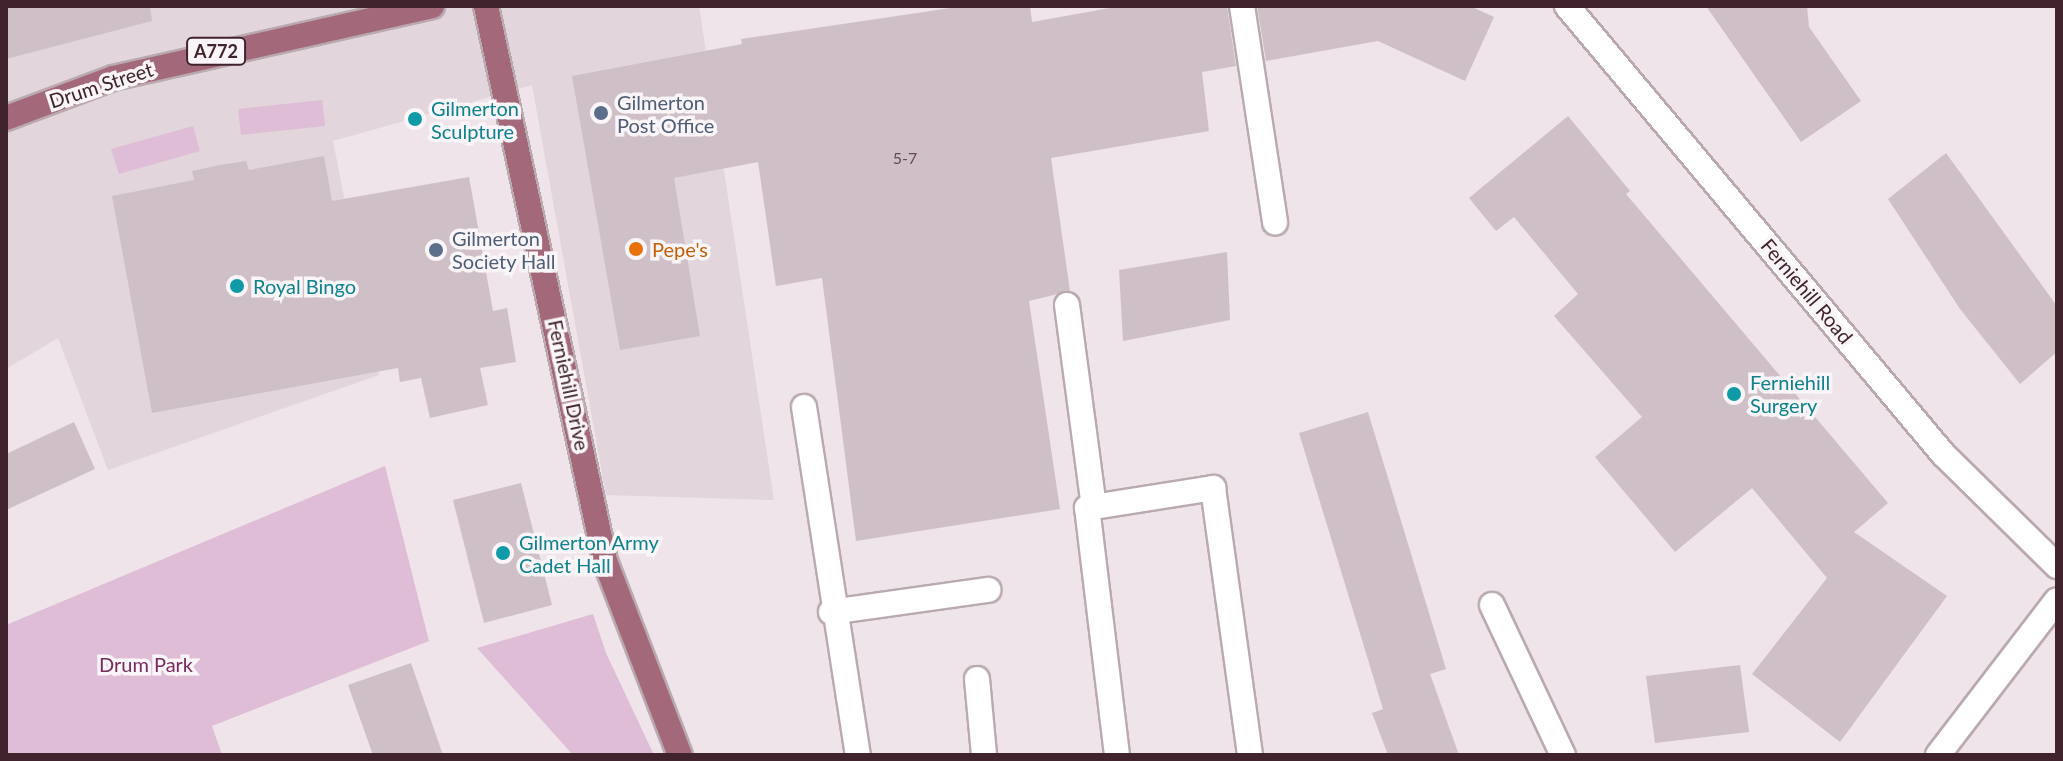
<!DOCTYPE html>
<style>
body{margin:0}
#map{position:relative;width:2063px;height:761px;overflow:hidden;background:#eee4e9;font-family:Lato,sans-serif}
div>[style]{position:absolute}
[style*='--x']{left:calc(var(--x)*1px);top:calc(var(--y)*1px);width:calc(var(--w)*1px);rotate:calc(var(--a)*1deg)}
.built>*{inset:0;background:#e2d5db}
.green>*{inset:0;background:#dfbdd7}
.building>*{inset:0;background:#cfc0c7}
.roads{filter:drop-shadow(2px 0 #baaab0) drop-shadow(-2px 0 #baaab0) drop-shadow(0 2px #baaab0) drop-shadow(0 -2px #baaab0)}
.minor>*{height:24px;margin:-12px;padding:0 12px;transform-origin:12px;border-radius:12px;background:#fff}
.major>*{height:24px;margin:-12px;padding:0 12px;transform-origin:12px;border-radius:12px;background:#a3697a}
.dots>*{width:22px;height:22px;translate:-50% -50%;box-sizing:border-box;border:4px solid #faf5f8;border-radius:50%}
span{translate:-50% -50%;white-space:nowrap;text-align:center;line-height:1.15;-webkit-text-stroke:7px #faf5f8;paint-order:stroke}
.number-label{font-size:16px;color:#644a53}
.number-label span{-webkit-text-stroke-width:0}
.shield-label span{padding:2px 6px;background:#faf5f8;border:2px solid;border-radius:6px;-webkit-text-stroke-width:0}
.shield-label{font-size:18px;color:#40232c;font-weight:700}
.street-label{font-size:20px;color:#40232c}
.service-label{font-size:20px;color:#4e5e75}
.left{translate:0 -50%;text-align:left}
.culture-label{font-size:20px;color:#0d838f}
.food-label{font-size:20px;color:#c56008}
.park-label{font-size:20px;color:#772d5e}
.frame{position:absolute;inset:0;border:8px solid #40232c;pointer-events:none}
</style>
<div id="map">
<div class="built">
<div style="clip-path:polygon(6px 6px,699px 6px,774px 500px,606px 495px,532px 85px,333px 141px,379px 375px,108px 470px,58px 338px,6px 369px)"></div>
</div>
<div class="green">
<div style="clip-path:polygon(322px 100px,325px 126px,241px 135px,238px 109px)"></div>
<div style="clip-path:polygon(193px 126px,200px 151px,119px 174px,111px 149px)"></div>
<div style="clip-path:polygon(385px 466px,429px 641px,212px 726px,222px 755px,6px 755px,6px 625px)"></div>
<div style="clip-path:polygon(593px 614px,606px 653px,654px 755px,573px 755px,477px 648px)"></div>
</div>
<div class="building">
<div style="clip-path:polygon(6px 6px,150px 6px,152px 21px,6px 59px)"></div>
<div style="clip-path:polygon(964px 6px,1030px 6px,1032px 22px,1121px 6px,1227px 6px,1236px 66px,1202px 72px,1209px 131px,1051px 158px,1070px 291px,1029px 301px,1060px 509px,856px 541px,822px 278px,776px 286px,758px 162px,674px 178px,700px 336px,620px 350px,572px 76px,742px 44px,741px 39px)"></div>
<div style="clip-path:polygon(1257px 6px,1470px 6px,1494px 17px,1465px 81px,1378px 41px,1266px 61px)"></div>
<div style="clip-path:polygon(1706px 6px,1807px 6px,1809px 27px,1861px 101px,1801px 142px)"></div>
<div style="clip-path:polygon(1568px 116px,1630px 191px,1626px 194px,1888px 503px,1854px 532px,1947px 596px,1840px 742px,1752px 674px,1827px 578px,1752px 488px,1675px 552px,1595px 457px,1642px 417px,1554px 316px,1578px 294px,1514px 217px,1496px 231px,1469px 198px)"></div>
<div style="clip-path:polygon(1946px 153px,2057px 306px,2057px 352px,2020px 384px,1960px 309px,1888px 199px)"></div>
<div style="clip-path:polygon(324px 156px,332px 201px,469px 177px,493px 311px,507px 308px,516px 362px,480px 368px,488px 405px,430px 418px,421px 378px,400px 382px,398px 368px,152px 413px,112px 196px,194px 180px,192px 171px,220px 165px,246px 161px,249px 170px)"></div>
<div style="clip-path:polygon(1227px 252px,1230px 320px,1123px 341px,1119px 270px)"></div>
<div style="clip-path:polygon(1368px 412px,1446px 669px,1430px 674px,1459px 755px,1388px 755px,1372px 713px,1383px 709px,1299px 433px)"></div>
<div style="clip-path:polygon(74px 422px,95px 469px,6px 510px,6px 454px)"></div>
<div style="clip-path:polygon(521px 483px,552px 605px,484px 623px,453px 500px)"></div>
<div style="clip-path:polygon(411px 663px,443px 755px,373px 755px,348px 685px)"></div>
<div style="clip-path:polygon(1740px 665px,1749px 732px,1655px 743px,1646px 676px)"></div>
</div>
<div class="roads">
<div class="minor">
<div style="--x:1242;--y:6;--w:219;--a:81.3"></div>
<div style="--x:1567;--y:6;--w:585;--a:49.99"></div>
<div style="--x:1943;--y:454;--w:160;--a:44.5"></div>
<div style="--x:1067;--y:305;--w:204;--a:82.4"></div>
<div style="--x:804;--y:407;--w:352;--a:81.2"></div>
<div style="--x:1492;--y:605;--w:166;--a:64.7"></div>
<div style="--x:831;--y:612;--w:159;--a:-8"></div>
<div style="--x:977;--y:679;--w:76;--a:84.7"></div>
<div style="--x:1117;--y:755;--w:249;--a:-96.9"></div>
<div style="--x:1087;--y:508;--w:128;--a:-9"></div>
<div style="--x:1213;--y:488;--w:270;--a:82.1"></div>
<div style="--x:1938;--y:755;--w:195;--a:-52.5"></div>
</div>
<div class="major">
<div style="--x:486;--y:6;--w:568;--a:77.9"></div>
<div style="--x:605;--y:561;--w:208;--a:68.9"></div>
<div style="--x:6;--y:118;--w:114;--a:-20.5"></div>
<div style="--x:113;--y:78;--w:327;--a:-12.7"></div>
</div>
</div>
<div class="dots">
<div style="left:601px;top:113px;background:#5c6f8a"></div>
<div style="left:415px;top:119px;background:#0f9aa8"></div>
<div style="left:636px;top:249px;background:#e8710a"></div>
<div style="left:436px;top:250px;background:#5c6f8a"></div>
<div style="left:237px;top:286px;background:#0f9aa8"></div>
<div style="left:1734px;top:394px;background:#0f9aa8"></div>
<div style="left:503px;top:553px;background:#0f9aa8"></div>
</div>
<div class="number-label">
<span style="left:905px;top:158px">5-7</span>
</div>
<div class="shield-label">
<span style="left:216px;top:51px">A772</span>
</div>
<div class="street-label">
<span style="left:101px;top:85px;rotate:-18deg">Drum Street</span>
<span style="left:1807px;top:291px;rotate:50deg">Ferniehill Road</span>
<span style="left:569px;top:385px;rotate:78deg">Ferniehill Drive</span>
</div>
<div class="service-label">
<span class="left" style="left:617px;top:114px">Gilmerton<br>Post Office</span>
<span class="left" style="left:452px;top:250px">Gilmerton<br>Society Hall</span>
</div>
<div class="culture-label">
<span class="left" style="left:431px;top:120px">Gilmerton<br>Sculpture</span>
<span class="left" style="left:253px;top:286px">Royal Bingo</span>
<span class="left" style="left:1750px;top:394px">Ferniehill<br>Surgery</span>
<span class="left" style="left:519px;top:554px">Gilmerton Army<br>Cadet Hall</span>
</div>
<div class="food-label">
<span class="left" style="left:652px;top:249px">Pepe's</span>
</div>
<div class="park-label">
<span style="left:146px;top:664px">Drum Park</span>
</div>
<div class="frame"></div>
</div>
